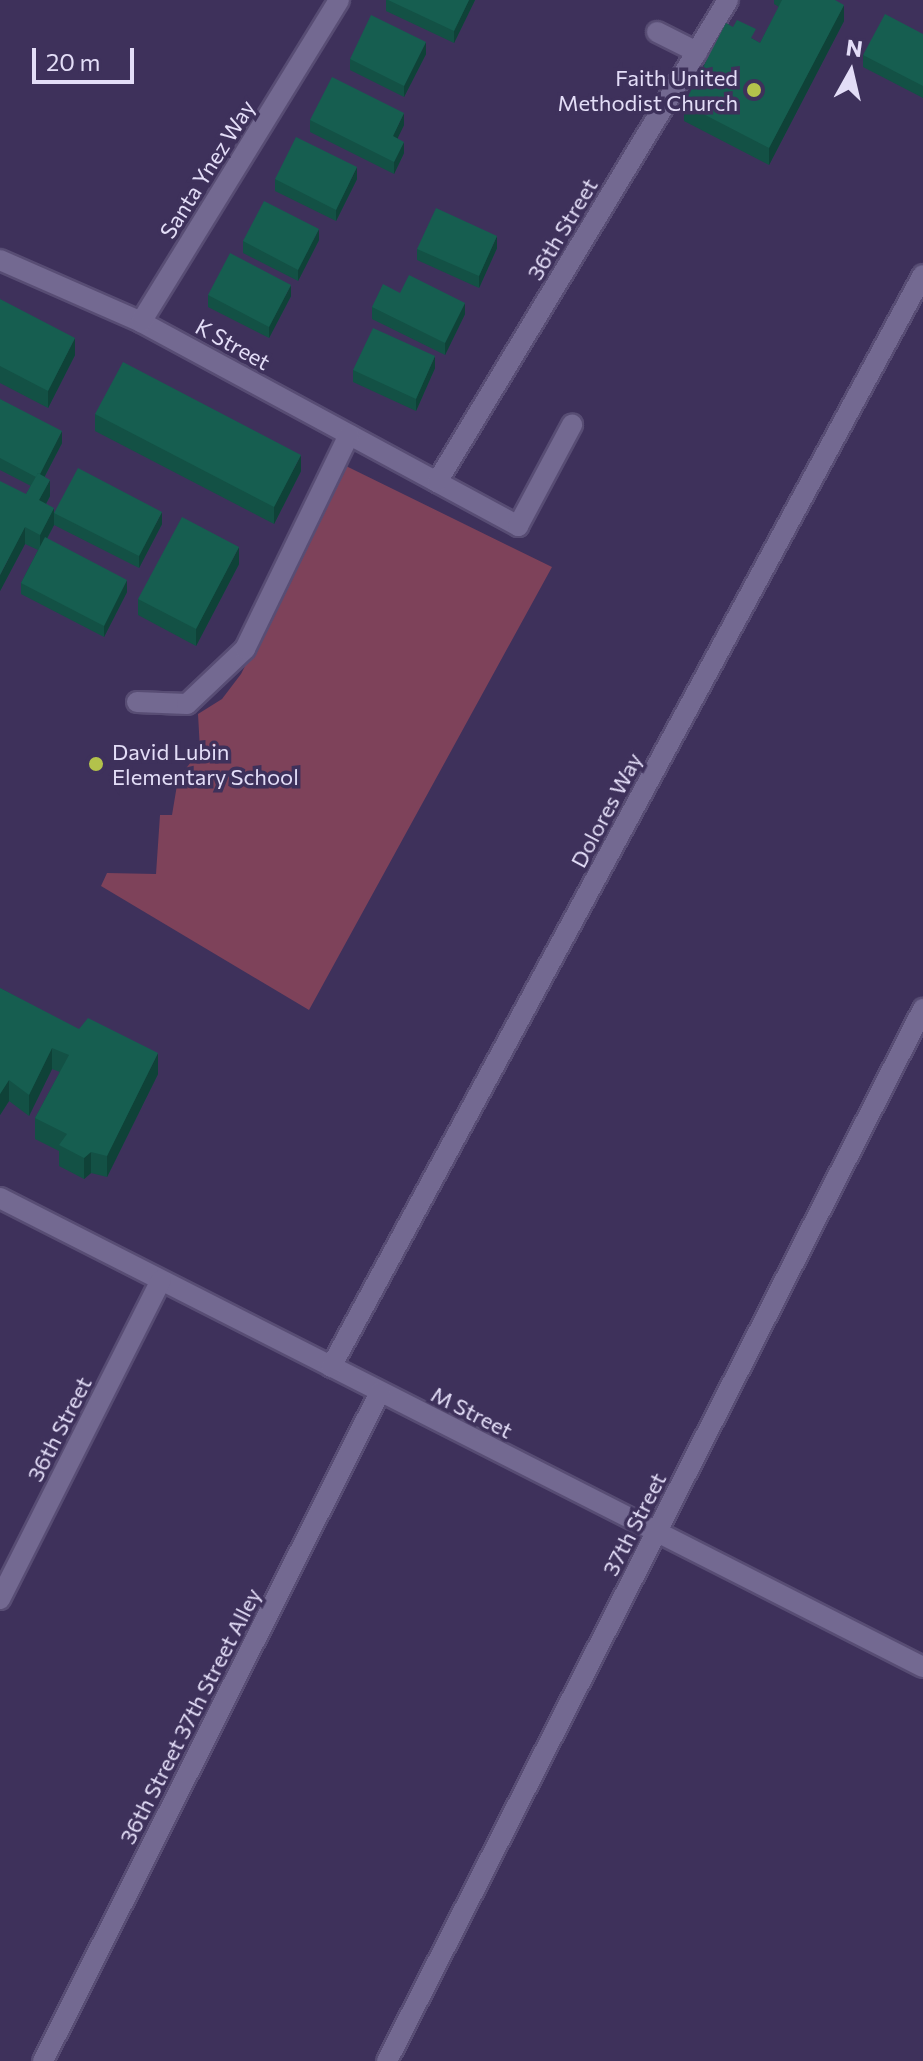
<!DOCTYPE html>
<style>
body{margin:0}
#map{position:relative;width:923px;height:2061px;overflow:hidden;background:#3e315b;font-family:Commissioner,sans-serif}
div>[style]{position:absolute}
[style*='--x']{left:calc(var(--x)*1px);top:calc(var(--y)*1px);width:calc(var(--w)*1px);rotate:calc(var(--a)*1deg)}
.green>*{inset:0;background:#7e425a}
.roads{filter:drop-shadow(2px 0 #584d74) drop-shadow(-2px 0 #584d74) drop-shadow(0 2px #584d74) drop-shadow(0 -2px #584d74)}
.minor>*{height:20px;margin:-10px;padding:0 10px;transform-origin:10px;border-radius:10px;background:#736991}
.wall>*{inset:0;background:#135145}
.shaded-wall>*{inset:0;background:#0f4238}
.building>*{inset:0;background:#165e50}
.dots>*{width:22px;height:22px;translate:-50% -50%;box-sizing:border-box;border:4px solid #3e315b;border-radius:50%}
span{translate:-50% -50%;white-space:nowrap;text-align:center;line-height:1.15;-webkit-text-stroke:7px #3e315b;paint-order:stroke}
.poi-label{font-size:22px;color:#e3ddf7}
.right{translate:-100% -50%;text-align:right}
.left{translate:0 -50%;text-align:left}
.street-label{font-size:22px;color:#e3ddf7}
.north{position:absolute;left:811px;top:32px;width:80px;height:80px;-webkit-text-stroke:6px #3e315b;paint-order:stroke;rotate:8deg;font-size:22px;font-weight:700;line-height:32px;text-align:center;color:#e3ddf7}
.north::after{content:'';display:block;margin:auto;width:28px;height:36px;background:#e3ddf7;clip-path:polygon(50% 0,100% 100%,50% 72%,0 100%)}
.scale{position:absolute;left:32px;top:48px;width:102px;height:36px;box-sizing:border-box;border:4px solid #e3ddf7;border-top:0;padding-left:10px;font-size:24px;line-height:28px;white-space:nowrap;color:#e3ddf7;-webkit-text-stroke:6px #3e315b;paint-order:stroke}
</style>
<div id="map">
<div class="green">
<div style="clip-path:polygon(346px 466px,552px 567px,309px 1010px,101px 886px,107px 873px,156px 874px,160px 815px,172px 815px,178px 779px,200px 750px,198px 714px,222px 699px,241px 674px)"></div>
</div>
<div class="roads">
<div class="minor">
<div style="--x:657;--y:32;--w:45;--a:26.6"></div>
<div style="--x:0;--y:260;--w:154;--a:23.7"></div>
<div style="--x:141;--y:322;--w:429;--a:28.4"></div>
<div style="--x:518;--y:526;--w:115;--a:-61.9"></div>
<div style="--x:141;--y:322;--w:378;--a:-58.4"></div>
<div style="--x:437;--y:482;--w:563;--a:-58.88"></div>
<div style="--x:137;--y:702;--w:50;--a:2.3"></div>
<div style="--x:187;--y:704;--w:80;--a:-43.5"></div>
<div style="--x:245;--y:649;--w:238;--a:-64.1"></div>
<div style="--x:0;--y:1198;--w:1035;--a:26.94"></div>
<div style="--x:331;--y:1367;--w:1242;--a:-61.54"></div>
<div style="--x:0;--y:1599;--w:357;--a:-63.2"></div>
<div style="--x:43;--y:2061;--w:749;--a:-63.26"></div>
<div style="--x:387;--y:2061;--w:1181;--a:-63"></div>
</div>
</div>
<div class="wall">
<div style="clip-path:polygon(386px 0,475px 0,454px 43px,386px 11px)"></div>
<div style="clip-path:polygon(774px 0,835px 0,844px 21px,769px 165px,684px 121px,684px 104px,733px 27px,760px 43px,779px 7px,774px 4px)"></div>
<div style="clip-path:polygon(923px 34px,923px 98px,863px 67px,863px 55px)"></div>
<div style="clip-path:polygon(426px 54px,404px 97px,350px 70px,350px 59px)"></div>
<div style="clip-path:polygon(310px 120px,404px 125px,397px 138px,404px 153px,394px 174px,310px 132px)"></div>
<div style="clip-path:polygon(275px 179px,357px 179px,336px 221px,275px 191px)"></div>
<div style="clip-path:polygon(319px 240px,298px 281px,243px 253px,243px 241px)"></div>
<div style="clip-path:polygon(497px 248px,479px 288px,417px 260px,417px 249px)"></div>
<div style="clip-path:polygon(400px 293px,465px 314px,445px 355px,372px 319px,372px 307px)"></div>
<div style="clip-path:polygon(208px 295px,291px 296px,269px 338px,208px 307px)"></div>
<div style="clip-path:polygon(0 299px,75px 355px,48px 408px,0 383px)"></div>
<div style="clip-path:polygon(435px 368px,416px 411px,353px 382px,353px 370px)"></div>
<div style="clip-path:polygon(0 399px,62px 443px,45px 476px,50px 496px,46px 504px,54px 513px,162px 524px,139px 568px,54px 525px,47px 539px,127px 592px,104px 637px,21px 594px,21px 583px,38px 550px,25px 544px,0 591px,26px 494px,31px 486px,0 470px)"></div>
<div style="clip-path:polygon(95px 414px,301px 471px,274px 524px,95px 431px)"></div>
<div style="clip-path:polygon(239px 564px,196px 646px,138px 615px,138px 599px)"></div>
<div style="clip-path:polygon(0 988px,158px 1074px,107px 1177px,91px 1173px,84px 1179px,59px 1166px,59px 1151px,35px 1139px,35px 1118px,60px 1072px,52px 1069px,29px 1116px,9px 1101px,0 1115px)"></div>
</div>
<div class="shaded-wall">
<div style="clip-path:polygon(469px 0,475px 0,454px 43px,454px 31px)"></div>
<div style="clip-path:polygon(844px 5px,844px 21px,769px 165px,769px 148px)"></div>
<div style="clip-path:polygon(426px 42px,426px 54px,404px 97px,404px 86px)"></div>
<div style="clip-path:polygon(404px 113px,404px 125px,393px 148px,393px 136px)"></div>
<div style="clip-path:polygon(404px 142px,404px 153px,394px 174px,394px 162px)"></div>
<div style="clip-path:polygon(357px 167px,357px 179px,336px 221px,336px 210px)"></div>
<div style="clip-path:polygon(319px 229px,319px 240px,298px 281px,298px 270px)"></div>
<div style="clip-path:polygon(497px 236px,497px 248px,479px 288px,479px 276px)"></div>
<div style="clip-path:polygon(291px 285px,291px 296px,269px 338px,269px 327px)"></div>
<div style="clip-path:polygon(465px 303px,465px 314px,445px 355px,445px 343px)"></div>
<div style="clip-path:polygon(75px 338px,75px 355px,48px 408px,48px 391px)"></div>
<div style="clip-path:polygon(435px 356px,435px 368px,416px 411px,416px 399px)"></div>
<div style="clip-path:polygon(62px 431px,62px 443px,38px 489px,38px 478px)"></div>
<div style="clip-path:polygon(301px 455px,301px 471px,274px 524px,274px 507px)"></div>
<div style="clip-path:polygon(50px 480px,50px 496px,39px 517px,39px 500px)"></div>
<div style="clip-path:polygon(54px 508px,54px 525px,40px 551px,40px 535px)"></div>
<div style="clip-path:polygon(162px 512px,162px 524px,139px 568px,139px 556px)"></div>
<div style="clip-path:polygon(25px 527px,25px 544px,0 591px,0 575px)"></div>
<div style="clip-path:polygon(239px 547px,239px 564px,196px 646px,196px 629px)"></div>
<div style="clip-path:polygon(127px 580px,127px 592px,104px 637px,104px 626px)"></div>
<div style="clip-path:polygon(52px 1048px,52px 1069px,29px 1116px,29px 1095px)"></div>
<div style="clip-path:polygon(158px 1053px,158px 1074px,107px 1177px,107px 1156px)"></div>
<div style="clip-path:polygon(9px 1080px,9px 1101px,0 1115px,0 1094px)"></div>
<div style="clip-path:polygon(91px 1152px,91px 1173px,84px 1179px,84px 1158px)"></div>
</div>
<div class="building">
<div style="clip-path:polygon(388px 0,469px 0,454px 31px)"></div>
<div style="clip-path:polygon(782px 0,835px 0,844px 5px,769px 148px,684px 104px,726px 23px,733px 27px,737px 20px,756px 29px,751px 38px,760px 43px)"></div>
<div style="clip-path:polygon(885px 14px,923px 34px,923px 86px,863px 55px)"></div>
<div style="clip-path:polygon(371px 15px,426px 42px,404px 86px,350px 59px)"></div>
<div style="clip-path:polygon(332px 77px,404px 113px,393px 136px,404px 142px,394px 162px,310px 120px)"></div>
<div style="clip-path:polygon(296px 137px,357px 167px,336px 210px,275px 179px)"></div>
<div style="clip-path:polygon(264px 201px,319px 229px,298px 270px,243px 241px)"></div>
<div style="clip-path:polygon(436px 208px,497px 236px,479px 276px,417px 249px)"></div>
<div style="clip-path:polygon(230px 253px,291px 285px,269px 327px,208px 295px)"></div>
<div style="clip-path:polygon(409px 275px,465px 303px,445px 343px,372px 307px,383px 284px,400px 293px)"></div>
<div style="clip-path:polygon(0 299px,75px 338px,48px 391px,0 366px)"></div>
<div style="clip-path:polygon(373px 328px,435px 356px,416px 399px,353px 370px)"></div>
<div style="clip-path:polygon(123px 362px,301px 455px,274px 507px,95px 414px)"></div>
<div style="clip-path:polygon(0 399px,62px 431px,40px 474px,38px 473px,36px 477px,0 458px)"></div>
<div style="clip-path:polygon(78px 468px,162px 512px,139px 556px,54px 513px)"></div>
<div style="clip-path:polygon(38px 473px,50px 480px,39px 500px,54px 508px,40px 535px,25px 527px,0 575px,0 481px,26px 494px)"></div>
<div style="clip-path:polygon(182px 517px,239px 547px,196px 629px,138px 599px)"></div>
<div style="clip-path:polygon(45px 537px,127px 580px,104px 626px,21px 583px)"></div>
<div style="clip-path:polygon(0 988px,79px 1029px,88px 1018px,158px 1053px,107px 1156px,91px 1152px,84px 1158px,59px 1145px,67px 1134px,35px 1118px,69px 1055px,52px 1048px,29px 1095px,9px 1080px,0 1094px)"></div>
</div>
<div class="dots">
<div style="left:754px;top:90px;background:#b3c24b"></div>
<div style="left:96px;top:764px;background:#b3c24b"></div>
</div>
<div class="poi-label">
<span class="right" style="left:738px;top:90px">Faith United<br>Methodist Church</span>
<span class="left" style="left:112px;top:764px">David Lubin<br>Elementary School</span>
</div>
<div class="street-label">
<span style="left:207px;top:169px;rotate:-58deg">Santa Ynez Way</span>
<span style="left:562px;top:229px;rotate:-59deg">36th Street</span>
<span style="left:233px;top:344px;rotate:29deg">K Street</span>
<span style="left:606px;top:810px;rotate:-62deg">Dolores Way</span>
<span style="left:472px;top:1412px;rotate:27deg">M Street</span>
<span style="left:59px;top:1429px;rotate:-63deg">36th Street</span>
<span style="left:634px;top:1524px;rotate:-63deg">37th Street</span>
<span style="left:190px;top:1716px;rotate:-63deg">36th Street 37th Street Alley</span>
</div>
<div class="north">N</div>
<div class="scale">20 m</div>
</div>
